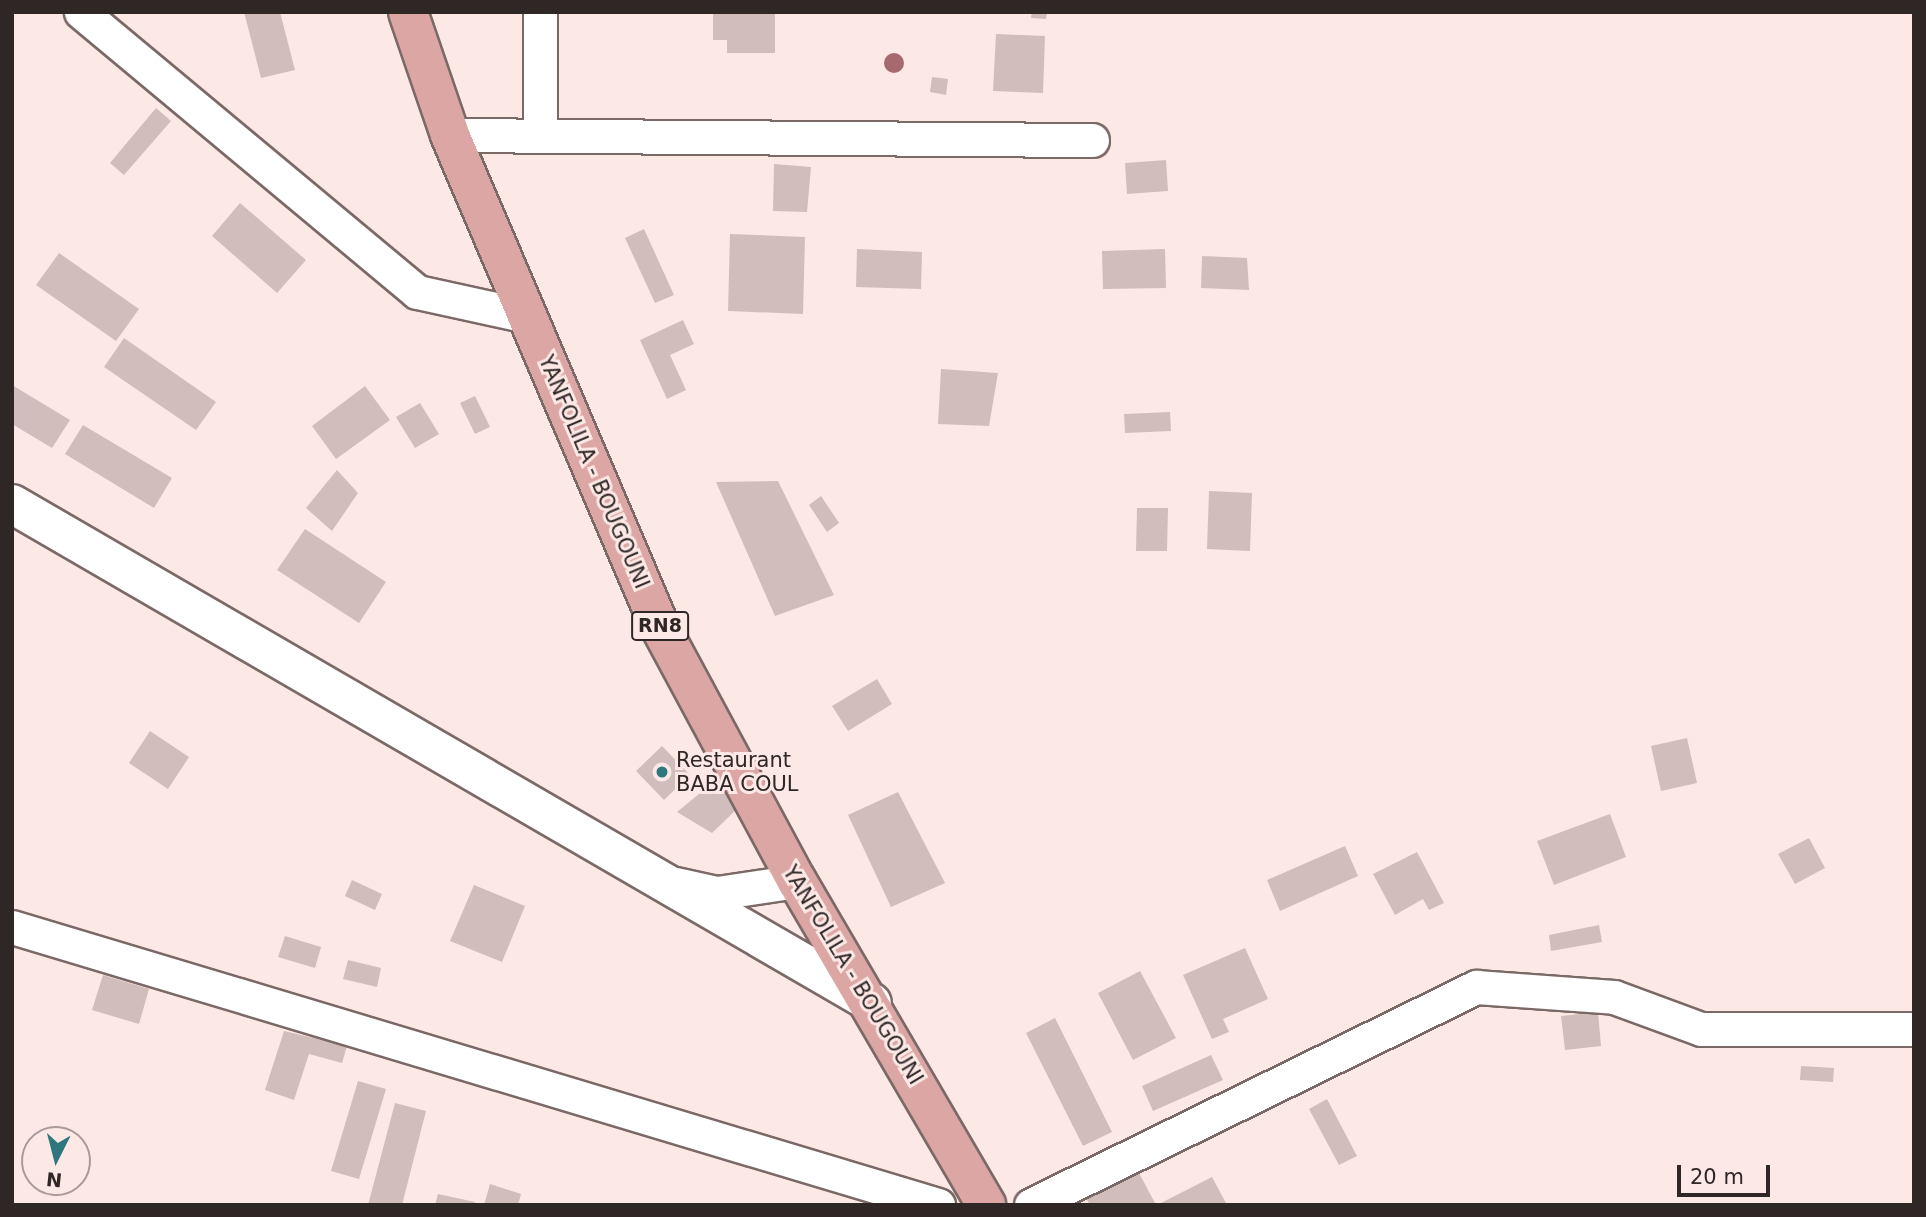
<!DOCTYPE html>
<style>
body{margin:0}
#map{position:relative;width:1926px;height:1217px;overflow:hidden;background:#fce8e5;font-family:"DejaVu Sans",sans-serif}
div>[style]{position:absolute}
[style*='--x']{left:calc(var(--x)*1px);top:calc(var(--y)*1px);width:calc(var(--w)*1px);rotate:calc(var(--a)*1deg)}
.building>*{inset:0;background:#d1bebc}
.roads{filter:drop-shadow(2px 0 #7b6967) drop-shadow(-2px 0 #7b6967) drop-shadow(0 2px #7b6967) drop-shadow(0 -2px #7b6967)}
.street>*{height:33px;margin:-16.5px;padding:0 16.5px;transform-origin:16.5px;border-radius:16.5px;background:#fff}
.secondary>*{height:38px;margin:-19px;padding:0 19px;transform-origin:19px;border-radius:19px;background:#fff}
.primary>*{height:38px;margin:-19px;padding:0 19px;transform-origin:19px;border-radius:19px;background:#dba6a3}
.trees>*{width:20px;height:20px;margin:-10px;border-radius:50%;background:#a6696d}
.dots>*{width:19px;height:19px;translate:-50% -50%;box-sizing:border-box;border:4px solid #fce8e5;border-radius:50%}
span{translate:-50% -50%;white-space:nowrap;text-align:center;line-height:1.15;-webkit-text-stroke:6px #fce8e5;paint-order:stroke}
.shield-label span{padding:2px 5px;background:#fce8e5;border:2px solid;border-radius:5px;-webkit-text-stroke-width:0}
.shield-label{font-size:19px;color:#2e2726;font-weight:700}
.street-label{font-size:21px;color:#2e2726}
.poi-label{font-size:21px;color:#2e2726}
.left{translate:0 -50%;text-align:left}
.frame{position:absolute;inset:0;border:14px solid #2e2726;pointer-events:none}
.north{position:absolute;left:21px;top:1126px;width:70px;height:70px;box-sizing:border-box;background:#fce8e5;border:2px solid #aa9b99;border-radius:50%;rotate:186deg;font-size:19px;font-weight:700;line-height:28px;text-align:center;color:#2e2726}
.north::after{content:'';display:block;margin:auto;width:24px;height:32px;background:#2e777e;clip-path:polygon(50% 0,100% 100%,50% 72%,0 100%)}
.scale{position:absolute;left:1677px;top:1165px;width:93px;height:32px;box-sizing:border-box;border:4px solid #2e2726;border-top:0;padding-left:9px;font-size:21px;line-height:24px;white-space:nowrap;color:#2e2726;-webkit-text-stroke:5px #fce8e5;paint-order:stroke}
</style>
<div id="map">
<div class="building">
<div style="clip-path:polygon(244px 12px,280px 12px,295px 70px,261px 78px)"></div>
<div style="clip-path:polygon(713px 12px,775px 12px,775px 53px,727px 53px,727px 40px,713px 40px)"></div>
<div style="clip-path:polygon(1032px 12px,1047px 12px,1046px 19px,1031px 18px)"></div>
<div style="clip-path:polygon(996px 34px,1045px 36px,1043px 93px,993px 91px)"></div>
<div style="clip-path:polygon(932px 77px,948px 79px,946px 95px,930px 92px)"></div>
<div style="clip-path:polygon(156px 108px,171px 121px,124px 175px,110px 163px)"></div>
<div style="clip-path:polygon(1166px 160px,1168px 191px,1127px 194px,1125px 163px)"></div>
<div style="clip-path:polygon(774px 164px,811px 167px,807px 212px,773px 211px)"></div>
<div style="clip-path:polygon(240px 203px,306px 260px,277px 293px,212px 236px)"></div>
<div style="clip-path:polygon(644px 229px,674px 295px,655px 303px,625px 238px)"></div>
<div style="clip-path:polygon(730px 234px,805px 237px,803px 314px,728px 311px)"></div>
<div style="clip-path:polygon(857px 249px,922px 252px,921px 289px,856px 287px)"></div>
<div style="clip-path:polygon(1165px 249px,1166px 288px,1103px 289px,1102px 251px)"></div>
<div style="clip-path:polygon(59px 253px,139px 309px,116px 341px,36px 285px)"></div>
<div style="clip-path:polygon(1202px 256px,1247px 258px,1249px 290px,1201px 288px)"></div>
<div style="clip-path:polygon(683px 320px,694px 344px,670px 355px,686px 390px,667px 399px,640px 340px)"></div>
<div style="clip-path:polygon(124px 338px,216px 402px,196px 430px,104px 367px)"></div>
<div style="clip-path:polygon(941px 369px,998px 373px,989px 426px,938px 424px)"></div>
<div style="clip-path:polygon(12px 385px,70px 420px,52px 448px,12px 424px)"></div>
<div style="clip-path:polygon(365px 386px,390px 420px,336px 459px,312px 426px)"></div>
<div style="clip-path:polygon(475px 396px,490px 427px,475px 434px,460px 403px)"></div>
<div style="clip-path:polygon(420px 403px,439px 434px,415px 448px,396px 417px)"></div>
<div style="clip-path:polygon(1170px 412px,1171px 431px,1125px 433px,1124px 414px)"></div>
<div style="clip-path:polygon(83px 425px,172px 478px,154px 508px,65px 454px)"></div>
<div style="clip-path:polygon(337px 470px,358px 493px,332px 531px,306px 508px)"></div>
<div style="clip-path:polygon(778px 481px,834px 595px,775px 616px,716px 482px)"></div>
<div style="clip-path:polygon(1209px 491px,1252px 493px,1250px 551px,1207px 549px)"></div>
<div style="clip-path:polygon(821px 496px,839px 523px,827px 532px,809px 505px)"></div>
<div style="clip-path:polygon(1137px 508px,1168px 508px,1167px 551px,1136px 551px)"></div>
<div style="clip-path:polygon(305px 529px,386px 582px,359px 623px,277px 570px)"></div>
<div style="clip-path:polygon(877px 679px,892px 704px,848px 731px,832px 706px)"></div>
<div style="clip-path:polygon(150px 731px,189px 757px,168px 789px,129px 763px)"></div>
<div style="clip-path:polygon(1687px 738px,1697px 783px,1661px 791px,1651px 746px)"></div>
<div style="clip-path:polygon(662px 746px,690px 775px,664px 800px,636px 771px)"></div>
<div style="clip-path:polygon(716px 780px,737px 809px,712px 833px,677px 812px)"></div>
<div style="clip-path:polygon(898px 792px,945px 883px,891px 907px,848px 815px)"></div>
<div style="clip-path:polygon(1610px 814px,1626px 857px,1554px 885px,1537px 841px)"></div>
<div style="clip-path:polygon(1809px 838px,1825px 868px,1795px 884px,1778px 854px)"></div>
<div style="clip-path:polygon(1345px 846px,1358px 876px,1280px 911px,1267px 880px)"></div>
<div style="clip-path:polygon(1417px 852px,1444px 903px,1429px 910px,1423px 899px,1395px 915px,1373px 874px)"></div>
<div style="clip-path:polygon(352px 880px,382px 894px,375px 910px,345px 896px)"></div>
<div style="clip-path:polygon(474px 885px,525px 906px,502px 962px,450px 941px)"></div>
<div style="clip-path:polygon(1599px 925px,1602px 942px,1551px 951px,1549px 935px)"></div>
<div style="clip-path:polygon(285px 936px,321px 947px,315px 968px,278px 957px)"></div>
<div style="clip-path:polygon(1245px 948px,1268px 999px,1223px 1019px,1229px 1032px,1212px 1039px,1183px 975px)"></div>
<div style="clip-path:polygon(348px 960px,381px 968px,377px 987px,343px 979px)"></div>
<div style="clip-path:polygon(1140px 971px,1176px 1038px,1133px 1060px,1098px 993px)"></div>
<div style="clip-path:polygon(103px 975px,149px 989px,139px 1024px,92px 1010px)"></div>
<div style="clip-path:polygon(1598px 1012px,1601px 1046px,1565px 1050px,1561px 1016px)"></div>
<div style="clip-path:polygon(1055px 1018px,1112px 1132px,1083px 1146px,1026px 1033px)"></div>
<div style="clip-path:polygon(284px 1031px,347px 1046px,342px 1063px,309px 1054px,294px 1100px,265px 1090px)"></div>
<div style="clip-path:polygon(1211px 1055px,1223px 1080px,1153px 1111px,1142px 1086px)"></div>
<div style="clip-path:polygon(1801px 1066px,1834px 1068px,1833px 1082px,1800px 1080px)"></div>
<div style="clip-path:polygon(358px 1081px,386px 1089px,359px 1179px,331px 1171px)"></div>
<div style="clip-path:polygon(1327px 1099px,1357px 1156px,1339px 1165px,1309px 1109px)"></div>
<div style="clip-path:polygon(395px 1103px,426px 1111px,402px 1205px,368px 1205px)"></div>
<div style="clip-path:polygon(1138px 1171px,1156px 1205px,1090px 1205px,1086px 1198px)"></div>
<div style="clip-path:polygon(1212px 1177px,1227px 1205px,1157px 1205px)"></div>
<div style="clip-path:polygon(490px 1184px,521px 1194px,518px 1205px,484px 1205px)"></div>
<div style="clip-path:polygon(438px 1194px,475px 1202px,474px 1205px,435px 1205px)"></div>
</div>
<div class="roads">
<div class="street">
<div style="--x:81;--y:12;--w:437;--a:39.8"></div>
<div style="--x:417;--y:292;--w:113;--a:12.3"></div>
<div style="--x:450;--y:135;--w:642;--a:0.45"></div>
<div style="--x:540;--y:136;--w:124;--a:-90"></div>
<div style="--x:675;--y:884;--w:43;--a:12.1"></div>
<div style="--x:717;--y:893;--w:81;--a:-8.5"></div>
<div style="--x:12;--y:927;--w:967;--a:16.71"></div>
<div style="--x:1031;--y:1205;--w:496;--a:-26.1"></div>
<div style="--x:1476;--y:987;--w:138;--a:4.1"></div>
<div style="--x:1614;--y:997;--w:93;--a:20.2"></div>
<div style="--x:1701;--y:1029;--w:213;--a:0"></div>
</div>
<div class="secondary">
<div style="--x:12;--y:504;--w:994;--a:30.12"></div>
</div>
<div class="primary">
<div style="--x:408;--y:12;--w:130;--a:71.1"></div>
<div style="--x:450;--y:135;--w:535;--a:66.89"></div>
<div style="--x:660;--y:627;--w:289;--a:61.7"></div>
<div style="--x:797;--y:881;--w:375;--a:59.7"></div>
</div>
</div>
<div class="trees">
<div style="left:894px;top:63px"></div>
</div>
<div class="dots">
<div style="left:662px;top:772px;background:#2e777e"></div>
</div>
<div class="shield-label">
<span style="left:660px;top:626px">RN8</span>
</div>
<div class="street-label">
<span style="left:594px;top:472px;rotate:67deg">YANFOLILA - BOUGOUNI</span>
<span style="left:853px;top:975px;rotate:59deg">YANFOLILA - BOUGOUNI</span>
</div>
<div class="poi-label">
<span class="left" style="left:676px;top:772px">Restaurant<br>BABA COUL</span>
</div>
<div class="frame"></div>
<div class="north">N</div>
<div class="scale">20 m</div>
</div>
